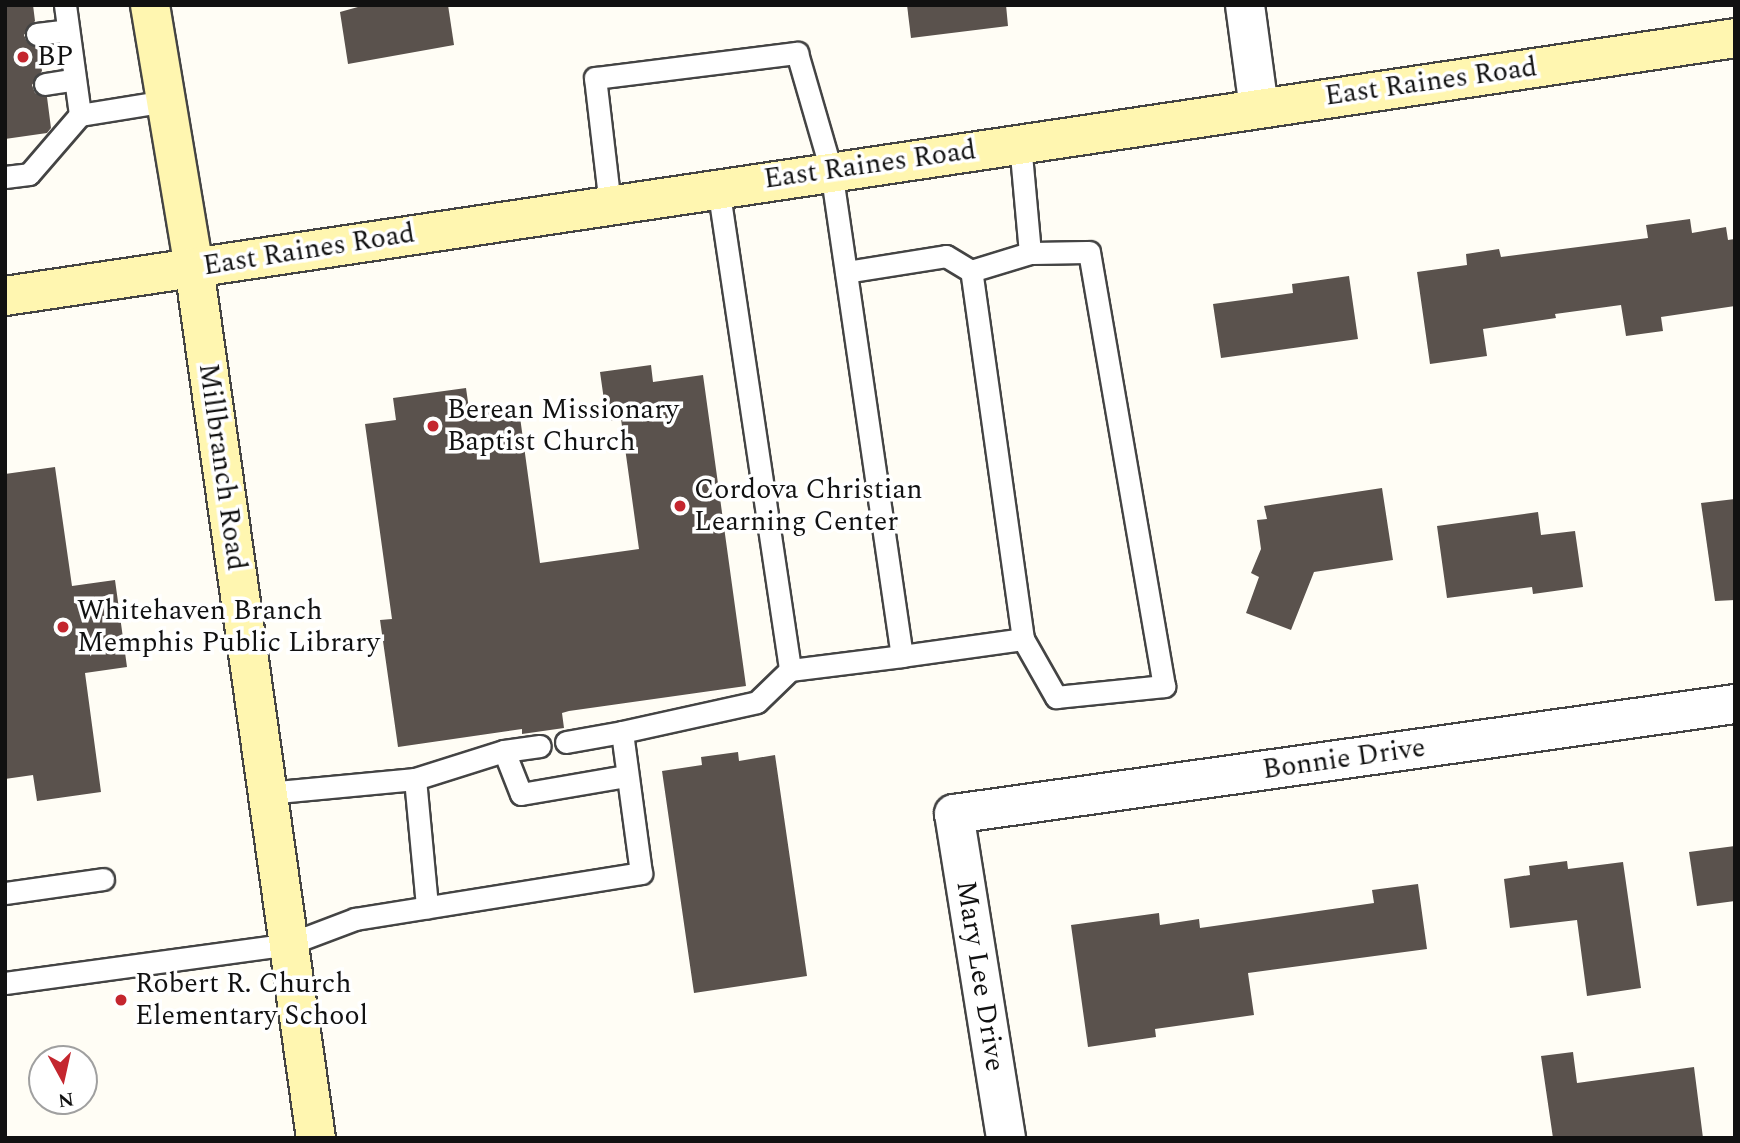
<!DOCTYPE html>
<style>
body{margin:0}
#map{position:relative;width:1740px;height:1143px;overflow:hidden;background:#fffdf5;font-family:Spectral,serif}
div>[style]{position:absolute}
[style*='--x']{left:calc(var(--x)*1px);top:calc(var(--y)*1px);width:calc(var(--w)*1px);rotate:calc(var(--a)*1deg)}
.building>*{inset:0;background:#5a524d}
.roads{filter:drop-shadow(2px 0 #444) drop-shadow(-2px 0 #444) drop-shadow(0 2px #444) drop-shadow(0 -2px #444)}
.lane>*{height:21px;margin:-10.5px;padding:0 10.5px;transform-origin:10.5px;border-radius:10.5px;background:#fff}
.street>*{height:38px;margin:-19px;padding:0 19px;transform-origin:19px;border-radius:19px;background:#fff}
.secondary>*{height:38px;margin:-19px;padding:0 19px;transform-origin:19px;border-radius:19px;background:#fff6b0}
.dots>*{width:19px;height:19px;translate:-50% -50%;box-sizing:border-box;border:4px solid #fff;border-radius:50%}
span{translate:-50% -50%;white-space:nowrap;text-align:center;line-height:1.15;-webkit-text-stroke:7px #fff;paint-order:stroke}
.poi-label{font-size:28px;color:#111}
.left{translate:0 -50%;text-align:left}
.street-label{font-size:28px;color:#111}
.frame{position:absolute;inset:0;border:7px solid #111;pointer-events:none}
.north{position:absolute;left:28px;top:1045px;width:70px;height:70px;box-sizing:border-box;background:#fff;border:2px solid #a0a0a0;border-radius:50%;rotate:172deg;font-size:19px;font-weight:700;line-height:28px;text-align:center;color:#111}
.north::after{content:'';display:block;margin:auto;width:24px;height:32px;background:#c4262e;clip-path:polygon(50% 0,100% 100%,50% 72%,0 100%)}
</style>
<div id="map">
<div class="building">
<div style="clip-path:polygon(5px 5px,33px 5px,35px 21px,24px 35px,27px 42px,39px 47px,42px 71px,32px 85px,35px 93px,47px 97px,51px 128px,47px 133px,5px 139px)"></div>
<div style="clip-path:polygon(365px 5px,448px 5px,454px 45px,348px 64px,340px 12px)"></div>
<div style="clip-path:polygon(907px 5px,1006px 5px,1008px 26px,911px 38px)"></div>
<div style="clip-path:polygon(1690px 219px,1692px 233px,1726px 227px,1728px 240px,1735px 239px,1735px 306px,1661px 317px,1663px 331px,1626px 336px,1621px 305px,1555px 314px,1556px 318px,1483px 329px,1487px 356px,1430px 364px,1417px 272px,1467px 265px,1466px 254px,1499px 249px,1501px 257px,1648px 238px,1646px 225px)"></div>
<div style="clip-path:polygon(1349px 276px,1358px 339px,1221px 358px,1213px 304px,1293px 293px,1292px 284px)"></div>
<div style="clip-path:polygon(651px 365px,653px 382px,703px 375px,746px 686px,569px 711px,562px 713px,564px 728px,522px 734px,522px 729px,398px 747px,380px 620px,392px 619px,365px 424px,396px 420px,393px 398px,466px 388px,469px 409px,495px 406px,497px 420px,520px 417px,540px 563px,639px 549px,621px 419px,607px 421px,600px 372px)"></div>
<div style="clip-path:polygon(55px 467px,72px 586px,115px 580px,127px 667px,85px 673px,101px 792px,37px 801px,33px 775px,5px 779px,5px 474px)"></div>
<div style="clip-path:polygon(1382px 488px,1393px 560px,1314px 572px,1291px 630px,1246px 613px,1259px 577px,1251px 573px,1261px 549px,1257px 520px,1267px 519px,1264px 506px)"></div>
<div style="clip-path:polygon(1735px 499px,1735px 600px,1715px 601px,1701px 503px)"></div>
<div style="clip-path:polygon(1538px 512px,1541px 535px,1575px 531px,1583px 587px,1533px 594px,1532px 587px,1447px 598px,1437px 526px)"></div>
<div style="clip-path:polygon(738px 752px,739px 761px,775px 755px,807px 976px,694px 993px,662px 771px,702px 765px,701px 757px)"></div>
<div style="clip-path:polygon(1735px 846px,1735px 901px,1697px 906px,1689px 852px)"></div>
<div style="clip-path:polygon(1567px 861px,1568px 869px,1623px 862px,1641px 988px,1587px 996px,1577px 920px,1510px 928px,1504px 879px,1530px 875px,1529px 866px)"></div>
<div style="clip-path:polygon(1418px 884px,1427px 949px,1248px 973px,1254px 1015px,1155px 1029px,1156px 1037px,1088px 1047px,1071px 925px,1159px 913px,1160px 925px,1199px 919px,1200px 928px,1374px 903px,1372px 890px)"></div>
<div style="clip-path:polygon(1573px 1052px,1577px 1083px,1694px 1067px,1703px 1138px,1553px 1138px,1541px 1056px)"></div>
</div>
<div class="roads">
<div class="lane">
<div style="--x:65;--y:5;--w:111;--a:82.2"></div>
<div style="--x:37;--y:34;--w:31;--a:-7"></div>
<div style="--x:45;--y:84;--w:30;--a:-9"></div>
<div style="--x:5;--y:177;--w:24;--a:-7"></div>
<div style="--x:29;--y:174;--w:78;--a:-49.2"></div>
<div style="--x:80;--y:115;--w:87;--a:-9.2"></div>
<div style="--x:718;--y:187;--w:488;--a:81.5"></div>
<div style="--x:790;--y:670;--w:113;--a:-7.1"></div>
<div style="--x:610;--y:205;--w:128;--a:-96.7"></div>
<div style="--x:595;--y:78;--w:204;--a:-7.1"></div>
<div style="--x:797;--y:53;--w:122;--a:73.8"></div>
<div style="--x:831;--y:170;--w:491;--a:81.7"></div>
<div style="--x:902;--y:656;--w:122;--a:-8"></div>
<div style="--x:1023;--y:639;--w:372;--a:-98"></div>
<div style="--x:971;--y:271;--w:62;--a:-17"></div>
<div style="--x:1030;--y:253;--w:110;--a:-95.2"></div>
<div style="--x:846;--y:272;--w:101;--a:-9.1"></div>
<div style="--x:946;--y:256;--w:29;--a:31"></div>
<div style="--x:1023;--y:639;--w:67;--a:60.4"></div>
<div style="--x:1056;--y:697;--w:109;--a:-5.8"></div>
<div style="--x:1164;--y:686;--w:440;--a:-99.8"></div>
<div style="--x:1089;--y:252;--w:59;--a:179"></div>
<div style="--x:566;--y:742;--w:57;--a:-10.1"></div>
<div style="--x:504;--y:751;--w:46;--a:68.4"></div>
<div style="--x:521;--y:794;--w:107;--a:-9.7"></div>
<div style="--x:415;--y:779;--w:93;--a:-17.5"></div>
<div style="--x:504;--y:751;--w:36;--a:-8"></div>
<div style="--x:267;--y:793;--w:149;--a:-5.4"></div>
<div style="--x:415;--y:779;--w:129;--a:84.6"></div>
<div style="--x:5;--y:893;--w:99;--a:-8.1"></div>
<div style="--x:5;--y:983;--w:287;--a:-7.8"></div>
<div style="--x:289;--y:944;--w:71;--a:-20.7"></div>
<div style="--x:355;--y:919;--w:290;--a:-9.1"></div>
<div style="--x:641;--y:873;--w:142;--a:-97.7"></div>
<div style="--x:622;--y:732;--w:138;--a:-12.5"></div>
<div style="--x:757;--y:702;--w:46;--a:-44.1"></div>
</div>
<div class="street">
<div style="--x:1245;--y:5;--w:104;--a:82.3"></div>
<div style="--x:1006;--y:1138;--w:328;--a:-99.1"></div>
<div style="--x:954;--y:814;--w:789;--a:-8.02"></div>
</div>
<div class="secondary">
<div style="--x:150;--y:5;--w:266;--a:80.5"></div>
<div style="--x:194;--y:267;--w:880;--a:82.03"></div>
<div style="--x:5;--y:296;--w:1749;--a:-8.48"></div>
</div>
</div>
<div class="dots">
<div style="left:23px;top:57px;background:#c4262e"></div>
<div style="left:433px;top:426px;background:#c4262e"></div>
<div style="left:680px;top:506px;background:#c4262e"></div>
<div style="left:63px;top:627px;background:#c4262e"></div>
<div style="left:121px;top:1000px;background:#c4262e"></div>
</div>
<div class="poi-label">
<span class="left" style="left:37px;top:57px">BP</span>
<span class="left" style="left:447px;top:426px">Berean Missionary<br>Baptist Church</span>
<span class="left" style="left:694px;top:506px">Cordova Christian<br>Learning Center</span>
<span class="left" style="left:77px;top:627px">Whitehaven Branch<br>Memphis Public Library</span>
<span class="left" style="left:135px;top:1000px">Robert R. Church<br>Elementary School</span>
</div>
<div class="street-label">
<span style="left:1431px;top:82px;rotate:-8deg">East Raines Road</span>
<span style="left:870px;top:165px;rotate:-8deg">East Raines Road</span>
<span style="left:309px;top:250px;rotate:-9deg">East Raines Road</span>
<span style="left:222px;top:467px;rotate:82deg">Millbranch Road</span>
<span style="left:1344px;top:759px;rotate:-8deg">Bonnie Drive</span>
<span style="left:980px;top:976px;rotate:81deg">Mary Lee Drive</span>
</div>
<div class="frame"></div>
<div class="north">N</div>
</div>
